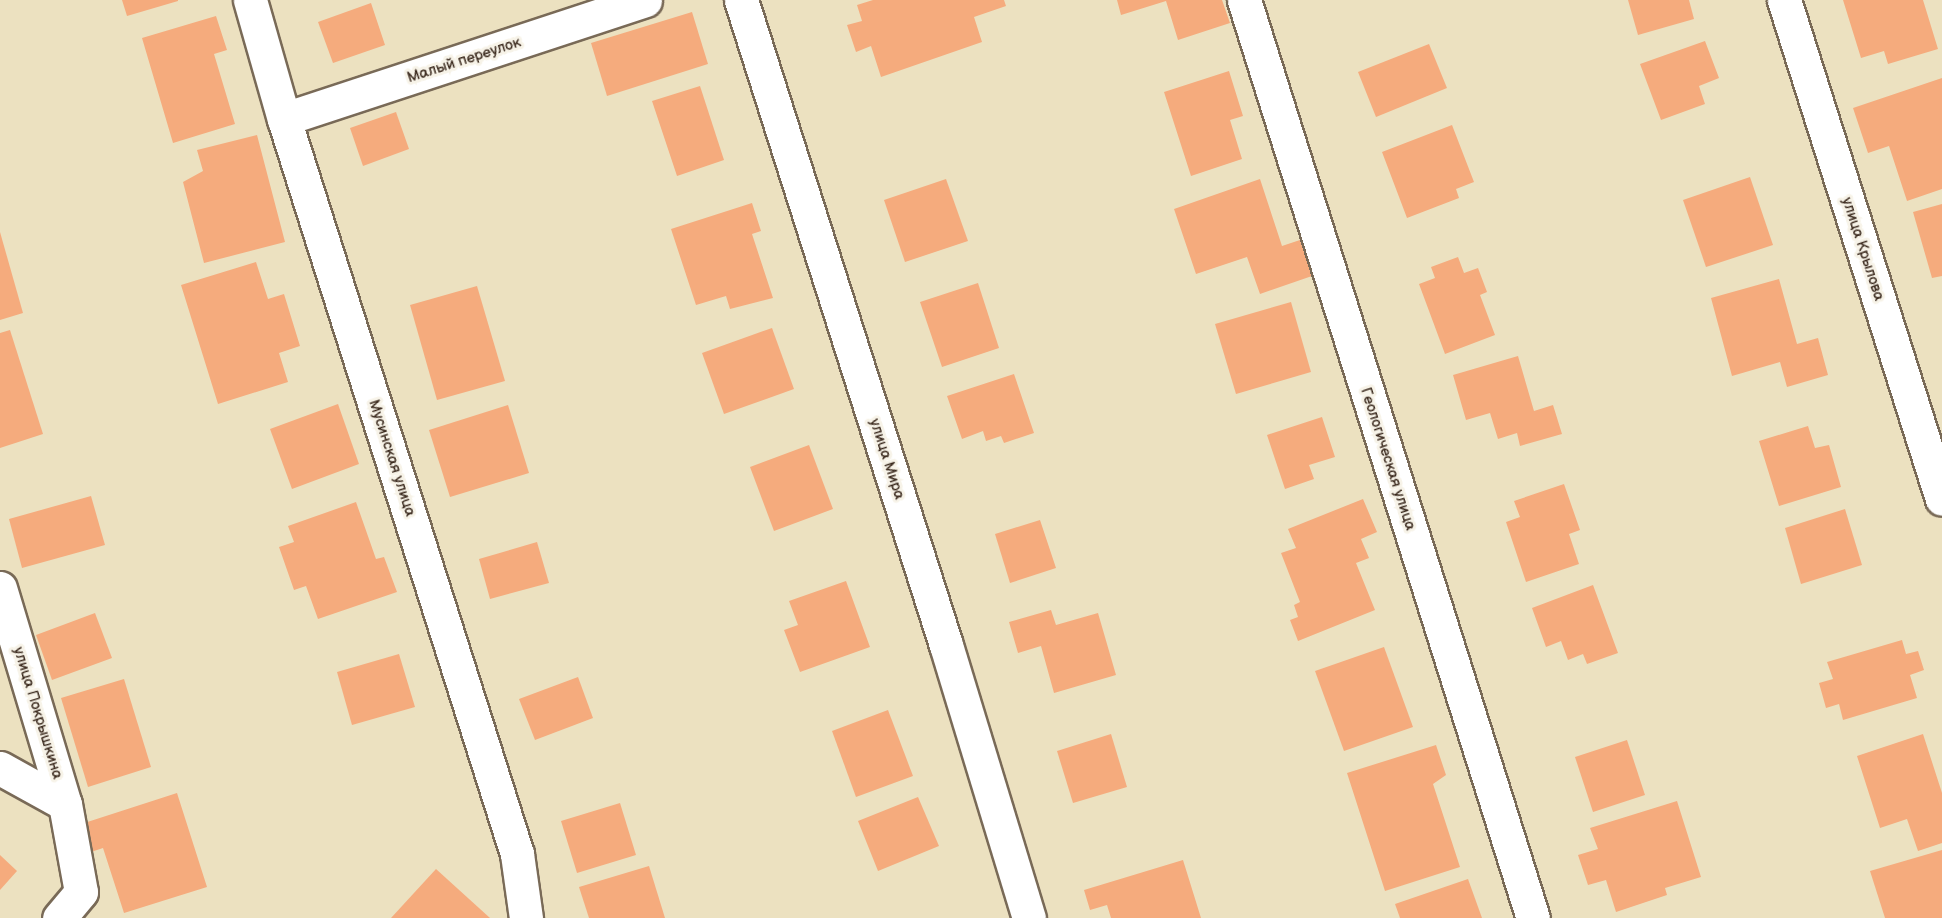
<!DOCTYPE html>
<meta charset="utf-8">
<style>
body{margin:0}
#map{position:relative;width:1942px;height:918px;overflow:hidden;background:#ece1c0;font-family:"Balsamiq Sans",sans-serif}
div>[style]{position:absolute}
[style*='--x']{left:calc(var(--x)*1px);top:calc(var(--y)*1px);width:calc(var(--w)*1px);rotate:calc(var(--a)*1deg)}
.building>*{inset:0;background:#f5ab7d}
.roads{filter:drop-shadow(2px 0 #796a57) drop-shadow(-2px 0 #796a57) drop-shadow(0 2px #796a57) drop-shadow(0 -2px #796a57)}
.minor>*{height:33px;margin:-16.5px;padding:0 16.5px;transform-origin:16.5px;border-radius:16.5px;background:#fff}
span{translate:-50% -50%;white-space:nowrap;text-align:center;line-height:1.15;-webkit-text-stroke:6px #f7f3e8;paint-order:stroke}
.street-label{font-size:15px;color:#3b2a1e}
</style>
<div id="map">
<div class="building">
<div style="clip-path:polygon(122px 0,178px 0,178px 1px,127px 16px)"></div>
<div style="clip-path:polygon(873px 0,1004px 0,1006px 6px,974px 17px,982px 42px,881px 77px,871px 46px,856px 52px,847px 25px,862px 21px,857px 5px)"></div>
<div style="clip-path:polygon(1117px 0,1222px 0,1230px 23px,1178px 40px,1166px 1px,1121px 15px)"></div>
<div style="clip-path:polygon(1628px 0,1689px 0,1694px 19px,1638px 35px)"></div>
<div style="clip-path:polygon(1843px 0,1923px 0,1938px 49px,1888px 64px,1884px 51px,1861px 58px)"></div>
<div style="clip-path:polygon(371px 3px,385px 45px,333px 63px,318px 22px)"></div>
<div style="clip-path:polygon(692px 12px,708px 64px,607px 96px,591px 43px)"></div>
<div style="clip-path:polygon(216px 16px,227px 50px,214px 54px,235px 124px,173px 143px,142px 38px)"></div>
<div style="clip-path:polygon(1705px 41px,1719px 78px,1699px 86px,1705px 104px,1661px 120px,1640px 64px)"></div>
<div style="clip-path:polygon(1429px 44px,1447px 88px,1376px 117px,1358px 72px)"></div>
<div style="clip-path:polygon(1229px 71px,1243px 116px,1230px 120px,1242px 159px,1191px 176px,1164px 92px)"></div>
<div style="clip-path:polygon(1942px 78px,1942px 189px,1907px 201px,1889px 146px,1868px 153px,1853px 108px)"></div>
<div style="clip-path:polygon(700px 86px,724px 160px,677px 176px,652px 101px)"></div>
<div style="clip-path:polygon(396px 112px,409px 149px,363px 166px,350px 128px)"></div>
<div style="clip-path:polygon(1452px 125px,1474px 182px,1456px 189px,1459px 198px,1407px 218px,1382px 152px)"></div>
<div style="clip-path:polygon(257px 135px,285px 242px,204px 263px,183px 182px,203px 171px,197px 150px)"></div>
<div style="clip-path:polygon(1750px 177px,1773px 245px,1706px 267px,1683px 200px)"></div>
<div style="clip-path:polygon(946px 179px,968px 241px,905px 262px,884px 200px)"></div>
<div style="clip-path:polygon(1260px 179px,1282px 246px,1300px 240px,1312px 276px,1260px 294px,1247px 257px,1196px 274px,1174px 209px)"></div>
<div style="clip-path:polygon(752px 203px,761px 231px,752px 234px,773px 298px,730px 309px,726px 296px,696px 305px,671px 229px)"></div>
<div style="clip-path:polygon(1942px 204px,1942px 276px,1932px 278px,1913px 212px)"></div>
<div style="clip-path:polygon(0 232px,23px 313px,0 320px)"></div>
<div style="clip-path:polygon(1458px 257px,1464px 273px,1478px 268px,1487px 292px,1480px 295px,1495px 335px,1445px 354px,1419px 284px,1435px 278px,1431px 267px)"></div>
<div style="clip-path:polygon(256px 262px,268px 299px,284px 294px,300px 346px,279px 353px,288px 382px,218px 404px,181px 285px)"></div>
<div style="clip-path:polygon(1779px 279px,1797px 344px,1818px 338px,1828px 375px,1787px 387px,1780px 362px,1732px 376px,1711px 298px)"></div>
<div style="clip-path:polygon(978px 283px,999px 348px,942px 367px,920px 302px)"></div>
<div style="clip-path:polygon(477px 286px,505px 381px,437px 400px,410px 305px)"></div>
<div style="clip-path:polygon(1291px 302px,1311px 372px,1236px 394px,1215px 324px)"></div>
<div style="clip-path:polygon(772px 328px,794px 389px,724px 414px,702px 353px)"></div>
<div style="clip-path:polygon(10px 330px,43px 434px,0 448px,0 333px)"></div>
<div style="clip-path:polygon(1518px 356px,1534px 411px,1553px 405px,1562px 434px,1520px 446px,1517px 433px,1498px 439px,1490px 413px,1466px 420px,1453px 375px)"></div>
<div style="clip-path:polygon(1014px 374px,1034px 433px,1004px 443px,1001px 436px,986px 441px,983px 431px,962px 439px,947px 396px)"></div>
<div style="clip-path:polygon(338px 404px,359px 464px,292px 489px,270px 429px)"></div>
<div style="clip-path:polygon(508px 405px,529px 473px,450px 497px,429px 430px)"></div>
<div style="clip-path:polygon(1322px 417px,1335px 457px,1309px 465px,1314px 479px,1285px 489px,1267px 435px)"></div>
<div style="clip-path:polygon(1808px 426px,1815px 448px,1829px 445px,1841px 487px,1779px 506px,1759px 441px)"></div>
<div style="clip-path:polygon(809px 445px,833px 509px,774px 531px,750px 467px)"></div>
<div style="clip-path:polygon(1564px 484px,1580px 530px,1569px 534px,1579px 564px,1526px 582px,1506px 522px,1520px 517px,1514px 501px)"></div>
<div style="clip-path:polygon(91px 496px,105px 545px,22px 568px,9px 519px)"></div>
<div style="clip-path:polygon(1363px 499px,1377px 532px,1361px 539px,1369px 558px,1356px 563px,1375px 610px,1298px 641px,1290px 620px,1298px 617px,1294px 605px,1300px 602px,1281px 553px,1296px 548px,1288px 529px)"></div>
<div style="clip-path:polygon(356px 502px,376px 559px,384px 557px,397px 592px,318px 619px,306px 586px,294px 590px,279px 547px,294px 542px,288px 526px)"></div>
<div style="clip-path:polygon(1845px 509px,1862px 565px,1801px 584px,1785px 528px)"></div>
<div style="clip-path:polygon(1040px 520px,1056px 568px,1010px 583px,995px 534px)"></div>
<div style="clip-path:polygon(537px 542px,549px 583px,490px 599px,479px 559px)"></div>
<div style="clip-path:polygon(846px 581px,870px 647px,800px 672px,784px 630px,798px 625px,789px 601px)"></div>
<div style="clip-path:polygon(1593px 585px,1618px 653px,1587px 664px,1583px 654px,1568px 660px,1561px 641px,1546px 647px,1532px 608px)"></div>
<div style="clip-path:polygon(1051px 610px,1056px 625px,1098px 613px,1116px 675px,1054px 693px,1041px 646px,1018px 653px,1009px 622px)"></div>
<div style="clip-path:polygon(95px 613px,112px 658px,52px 680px,36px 635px)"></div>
<div style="clip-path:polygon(1902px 640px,1906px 654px,1918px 651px,1924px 670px,1910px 675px,1917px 698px,1843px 720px,1839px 704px,1826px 708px,1819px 683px,1833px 679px,1827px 662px)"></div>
<div style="clip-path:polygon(1384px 647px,1413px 727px,1344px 751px,1315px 671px)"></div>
<div style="clip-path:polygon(399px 654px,415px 707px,352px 725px,337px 672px)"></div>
<div style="clip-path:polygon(578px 677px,593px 718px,535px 740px,519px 699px)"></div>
<div style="clip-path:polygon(124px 679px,151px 767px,88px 787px,61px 698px)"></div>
<div style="clip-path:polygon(888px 710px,913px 776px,856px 797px,832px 731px)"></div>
<div style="clip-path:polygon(1111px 734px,1127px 787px,1073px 803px,1057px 751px)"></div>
<div style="clip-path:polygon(1923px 734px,1942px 793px,1942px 843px,1918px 851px,1907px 819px,1880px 828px,1857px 756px)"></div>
<div style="clip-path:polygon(1627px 740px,1645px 795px,1593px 812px,1575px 757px)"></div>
<div style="clip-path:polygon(1436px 745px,1446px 775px,1433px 784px,1460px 867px,1385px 891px,1347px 773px)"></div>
<div style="clip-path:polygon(177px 793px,207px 887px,124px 913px,103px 848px,85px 854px,75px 826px)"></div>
<div style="clip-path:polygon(918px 797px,939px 846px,878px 871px,858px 821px)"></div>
<div style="clip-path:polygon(1677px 801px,1701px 877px,1665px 888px,1667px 895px,1616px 912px,1606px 880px,1588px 885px,1578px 855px,1598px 849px,1590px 828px)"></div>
<div style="clip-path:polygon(620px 803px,636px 855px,577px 873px,561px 821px)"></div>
<div style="clip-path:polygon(1942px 850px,1942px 918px,1885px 918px,1870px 871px)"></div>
<div style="clip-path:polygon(0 855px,17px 871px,0 890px)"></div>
<div style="clip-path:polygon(1183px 860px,1201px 918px,1111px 918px,1107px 905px,1090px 910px,1084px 890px)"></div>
<div style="clip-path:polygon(649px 866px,665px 918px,589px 918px,579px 887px)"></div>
<div style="clip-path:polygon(436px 869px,490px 918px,391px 918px)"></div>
<div style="clip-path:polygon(1468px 879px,1482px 918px,1400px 918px,1395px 904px)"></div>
</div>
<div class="roads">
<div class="minor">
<div style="--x:250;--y:0;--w:124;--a:74.1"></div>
<div style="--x:284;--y:119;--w:771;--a:72.41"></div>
<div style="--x:517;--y:854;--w:65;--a:82"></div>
<div style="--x:741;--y:0;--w:677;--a:72.37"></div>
<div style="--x:946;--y:645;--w:285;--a:73.1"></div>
<div style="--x:1244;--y:0;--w:962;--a:72.53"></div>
<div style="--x:1784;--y:0;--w:523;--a:72.43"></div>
<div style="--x:284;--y:119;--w:380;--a:-18.2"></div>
<div style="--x:0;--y:588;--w:226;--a:73.3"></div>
<div style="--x:65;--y:804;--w:89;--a:79.7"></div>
<div style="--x:81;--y:892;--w:34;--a:130"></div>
<div style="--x:0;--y:768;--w:74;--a:29"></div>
</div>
</div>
<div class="street-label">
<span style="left:464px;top:60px;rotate:-18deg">Малый переулок</span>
<span style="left:1863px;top:249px;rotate:72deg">улица Крылова</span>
<span style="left:392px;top:458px;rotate:72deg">Мусинская улица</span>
<span style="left:887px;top:459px;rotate:72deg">улица Мира</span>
<span style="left:1388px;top:459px;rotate:72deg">Геологическая улица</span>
<span style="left:38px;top:713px;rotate:73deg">улица Покрышкина</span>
</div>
</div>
